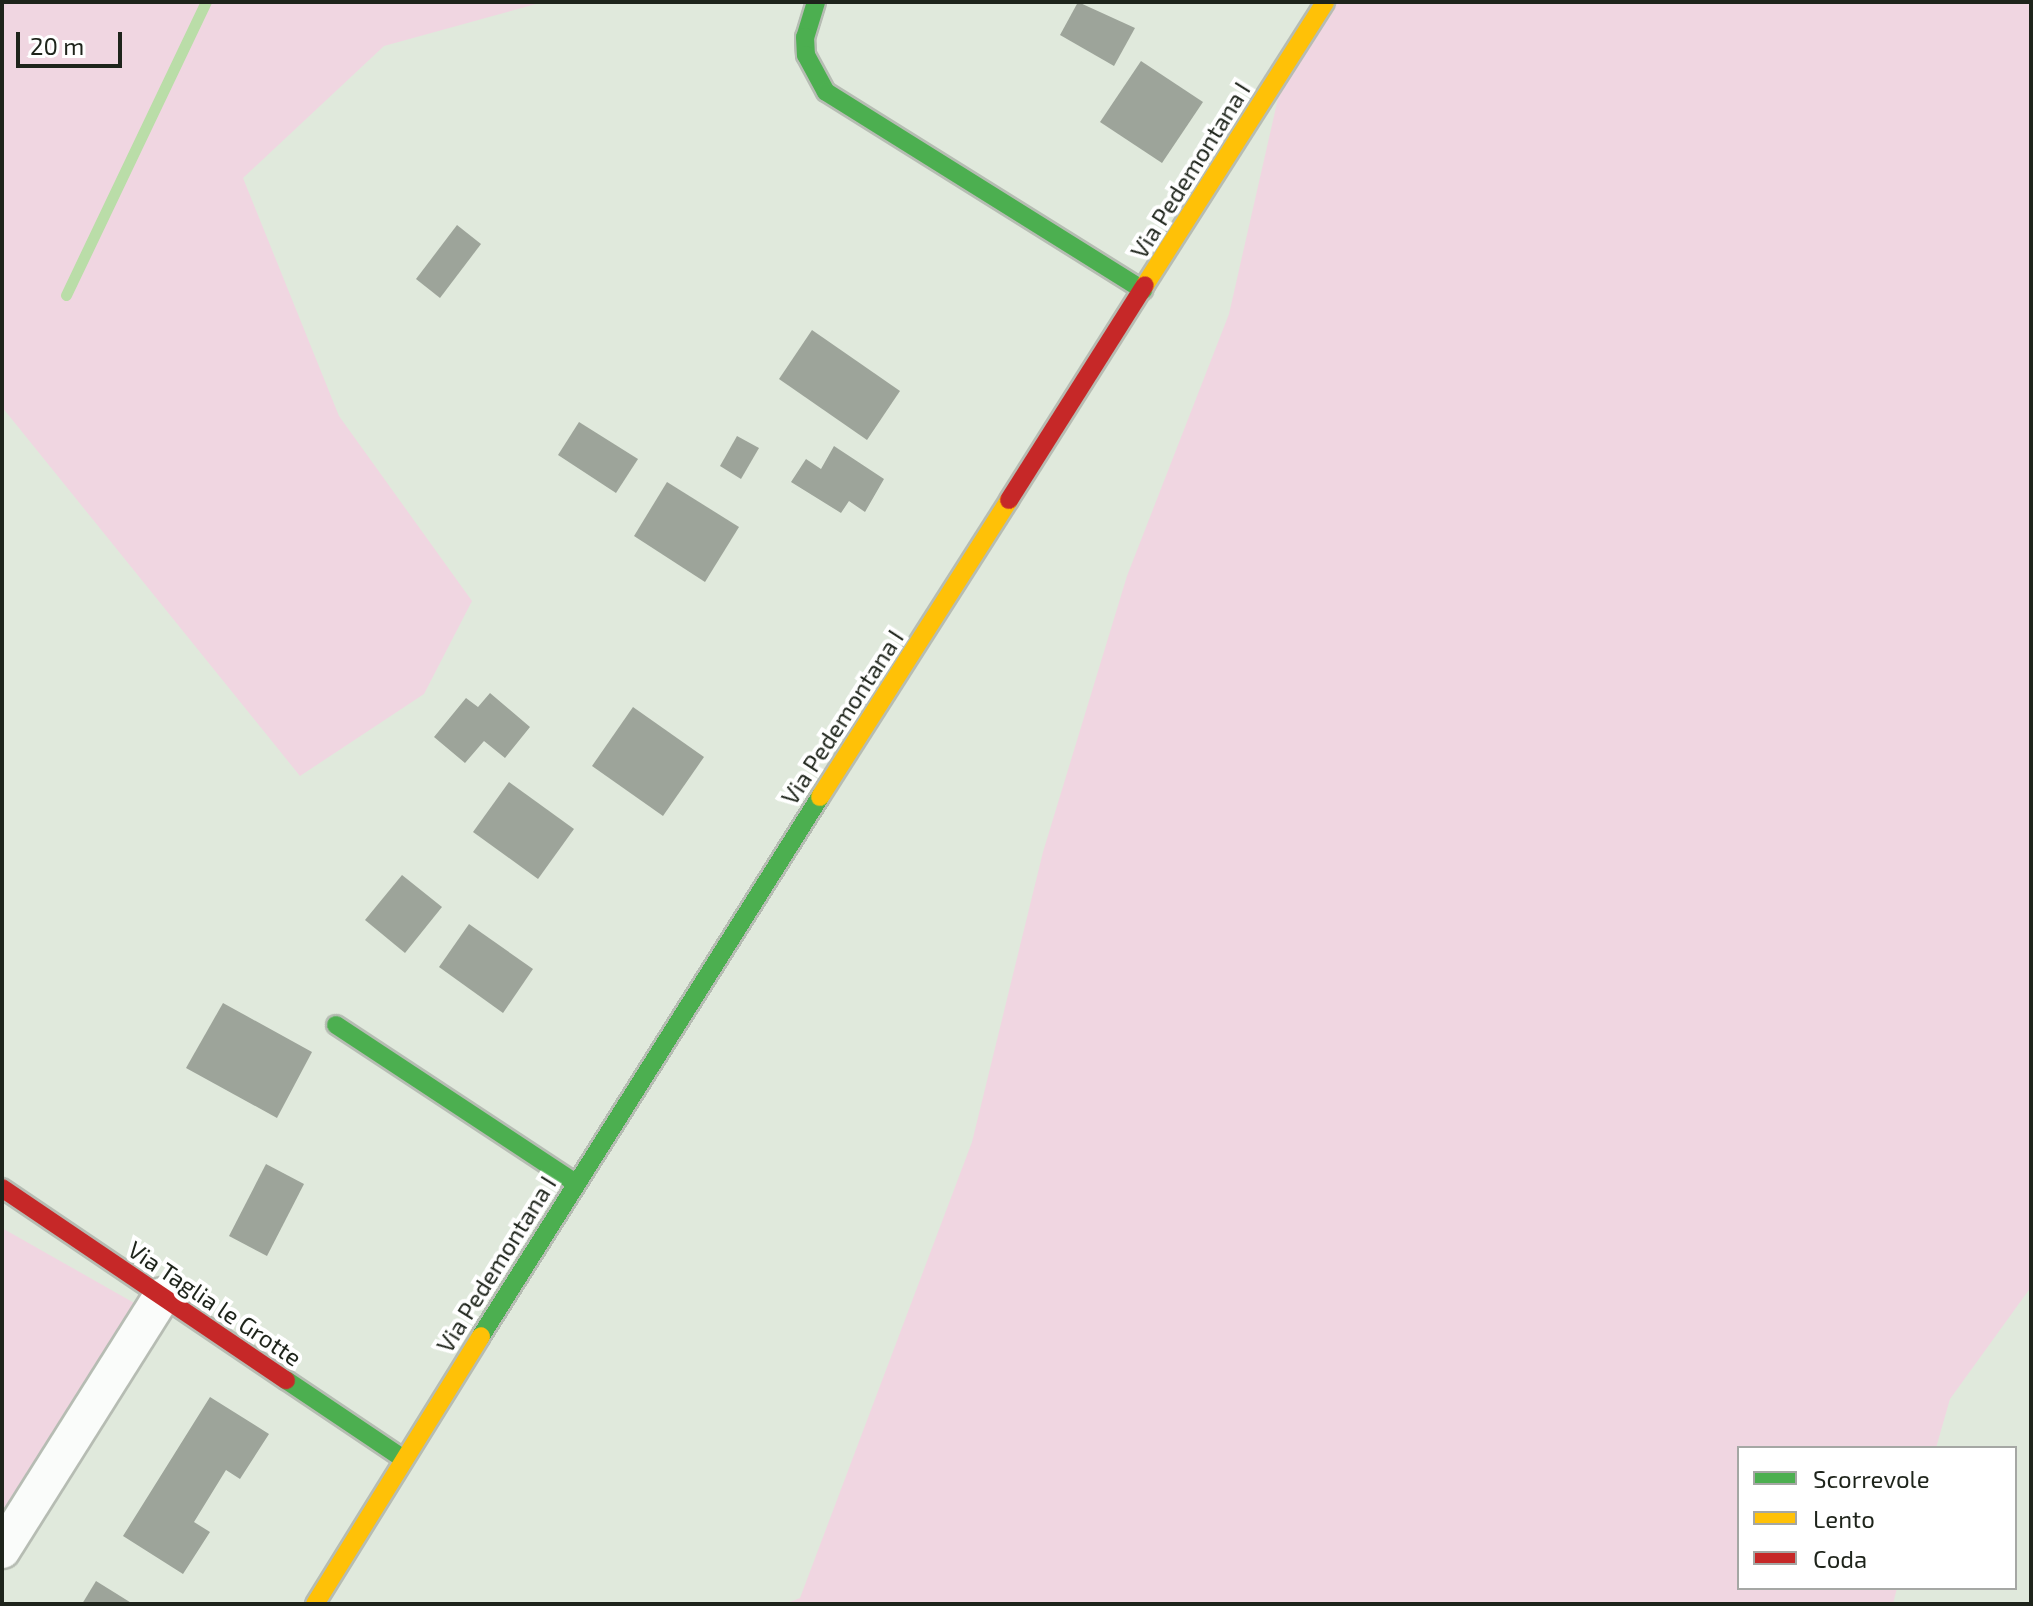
<!DOCTYPE html>
<style>
body{margin:0}
#map{position:relative;width:2033px;height:1606px;overflow:hidden;background:#e0e9dc;font-family:"Exo 2",sans-serif}
div>[style]{position:absolute}
[style*='--x']{left:calc(var(--x)*1px);top:calc(var(--y)*1px);width:calc(var(--w)*1px);rotate:calc(var(--a)*1deg)}
.green>*{inset:0;background:#f0d6e1}
.stream>*{height:11px;margin:-5.5px;padding:0 5.5px;transform-origin:5.5px;border-radius:5.5px;background:#badda8}
.building>*{inset:0;background:#9da49a}
.roads{filter:drop-shadow(2px 0 #b6bcb3) drop-shadow(-2px 0 #b6bcb3) drop-shadow(0 2px #b6bcb3) drop-shadow(0 -2px #b6bcb3)}
.street>*{height:36px;margin:-18px;padding:0 18px;transform-origin:18px;border-radius:18px;background:#fafcfa}
.fast>*{height:18px;margin:-9px;padding:0 9px;transform-origin:9px;border-radius:9px;background:#4caf50}
.slow>*{height:18px;margin:-9px;padding:0 9px;transform-origin:9px;border-radius:9px;background:#ffc107}
.jam>*{height:18px;margin:-9px;padding:0 9px;transform-origin:9px;border-radius:9px;background:#c62828}
span{translate:-50% -50%;white-space:nowrap;text-align:center;line-height:1.15;-webkit-text-stroke:8px #fff;paint-order:stroke}
.street-label{font-size:24px;color:#1e241b}
.frame{position:absolute;inset:0;border:4px solid #1e241b;pointer-events:none}
.legend{position:absolute;left:1737px;top:1446px;width:280px;height:144px;box-sizing:border-box;background:#fff;border:2px solid #a5a7a4;margin:0;padding:10px 14px;list-style:none;font-size:24px;color:#1e241b}
.legend li{display:flex;align-items:center;gap:16px;height:40px}
.legend b{width:40px;border:2px solid #a5a7a4}
.scale{position:absolute;left:16px;top:32px;width:106px;height:36px;box-sizing:border-box;border:4px solid #1e241b;border-top:0;padding-left:10px;font-size:24px;line-height:28px;white-space:nowrap;color:#1e241b;-webkit-text-stroke:6px #fff;paint-order:stroke}
</style>
<div id="map">
<div class="green">
<div style="clip-path:polygon(2px 2px,543px 2px,384px 46px,243px 178px,339px 416px,472px 601px,424px 694px,300px 776px,2px 407px)"></div>
<div style="clip-path:polygon(1325px 2px,2031px 2px,2031px 1287px,1950px 1399px,1936px 1448px,1739px 1448px,1739px 1588px,1897px 1588px,1893px 1604px,785px 1604px,800px 1598px,972px 1142px,1043px 852px,1127px 576px,1229px 314px,1286px 63px)"></div>
<div style="clip-path:polygon(2px 1228px,136px 1304px,2px 1534px)"></div>
</div>
<div class="stream">
<div style="--x:66;--y:295;--w:325;--a:-64.5"></div>
</div>
<div class="building">
<div style="clip-path:polygon(1078px 2px,1135px 28px,1114px 66px,1060px 35px)"></div>
<div style="clip-path:polygon(1141px 61px,1203px 102px,1162px 163px,1100px 122px)"></div>
<div style="clip-path:polygon(457px 225px,481px 244px,440px 298px,416px 279px)"></div>
<div style="clip-path:polygon(812px 330px,900px 391px,867px 440px,779px 379px)"></div>
<div style="clip-path:polygon(579px 422px,638px 459px,616px 493px,558px 455px)"></div>
<div style="clip-path:polygon(737px 436px,759px 448px,741px 479px,720px 466px)"></div>
<div style="clip-path:polygon(834px 446px,884px 479px,865px 512px,849px 501px,841px 513px,791px 482px,806px 459px,821px 469px)"></div>
<div style="clip-path:polygon(667px 482px,739px 527px,705px 582px,634px 536px)"></div>
<div style="clip-path:polygon(490px 693px,530px 727px,505px 758px,484px 741px,465px 763px,434px 737px,466px 698px,478px 707px)"></div>
<div style="clip-path:polygon(633px 707px,704px 757px,663px 816px,592px 766px)"></div>
<div style="clip-path:polygon(509px 782px,574px 829px,538px 879px,473px 832px)"></div>
<div style="clip-path:polygon(402px 875px,442px 907px,405px 953px,365px 920px)"></div>
<div style="clip-path:polygon(469px 924px,533px 969px,503px 1013px,439px 967px)"></div>
<div style="clip-path:polygon(223px 1003px,312px 1052px,277px 1118px,186px 1068px)"></div>
<div style="clip-path:polygon(266px 1164px,304px 1184px,267px 1256px,229px 1236px)"></div>
<div style="clip-path:polygon(210px 1397px,269px 1434px,240px 1479px,226px 1470px,194px 1522px,210px 1532px,183px 1574px,123px 1536px)"></div>
<div style="clip-path:polygon(96px 1581px,133px 1604px,82px 1604px)"></div>
</div>
<div class="roads">
<div class="street">
<div style="--x:2;--y:1550;--w:300;--a:-57.8"></div>
</div>
<div class="fast">
<div style="--x:816;--y:2;--w:37;--a:107"></div>
<div style="--x:805;--y:37;--w:18;--a:87"></div>
<div style="--x:806;--y:55;--w:42;--a:61.6"></div>
<div style="--x:826;--y:92;--w:374;--a:32"></div>
<div style="--x:336;--y:1025;--w:287;--a:33.4"></div>
<div style="--x:481;--y:1336;--w:637;--a:-57.83"></div>
<div style="--x:286;--y:1380;--w:140;--a:33.9"></div>
</div>
<div class="slow">
<div style="--x:1145;--y:285;--w:335;--a:-57.5"></div>
<div style="--x:820;--y:797;--w:352;--a:-57.5"></div>
<div style="--x:315;--y:1604;--w:315;--a:-58.2"></div>
</div>
<div class="jam">
<div style="--x:1009;--y:500;--w:254;--a:-57.7"></div>
<div style="--x:2;--y:1188;--w:343;--a:34.1"></div>
</div>
</div>
<div class="street-label">
<span style="left:1190px;top:170px;rotate:-58deg">Via Pedemontana I</span>
<span style="left:842px;top:717px;rotate:-57deg">Via Pedemontana I</span>
<span style="left:496px;top:1264px;rotate:-58deg">Via Pedemontana I</span>
<span style="left:215px;top:1303px;rotate:34deg">Via Taglia le Grotte</span>
</div>
<div class="frame"></div>
<ul class="legend">
<li><b style="height:10px;background:#4caf50"></b>Scorrevole</li>
<li><b style="height:10px;background:#ffc107"></b>Lento</li>
<li><b style="height:10px;background:#c62828"></b>Coda</li>
</ul>
<div class="scale">20 m</div>
</div>
